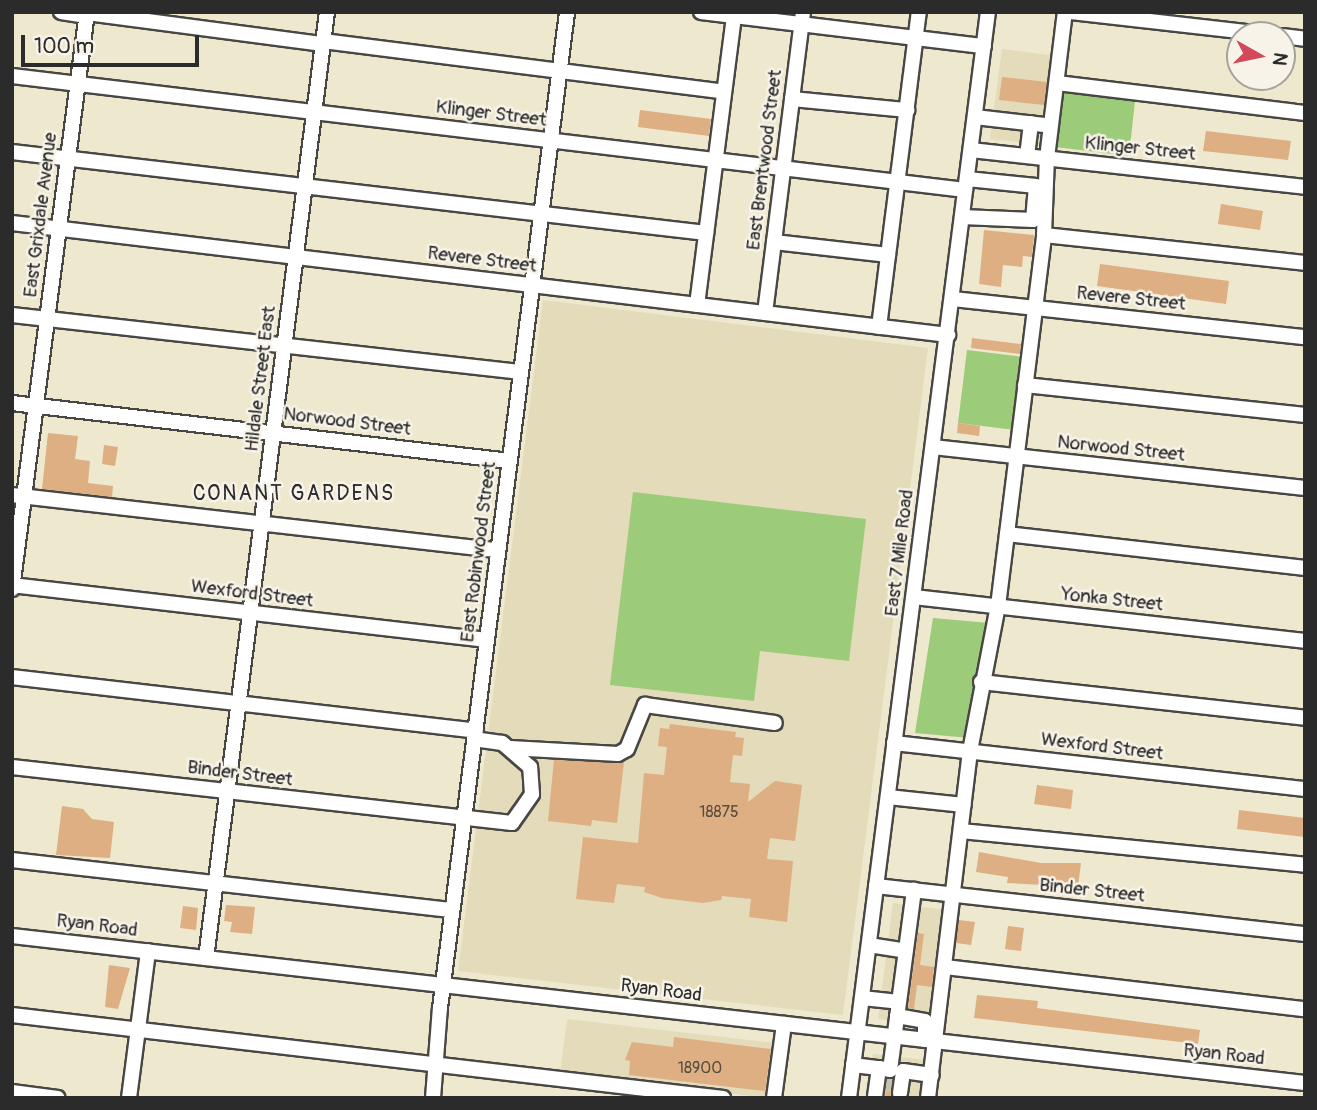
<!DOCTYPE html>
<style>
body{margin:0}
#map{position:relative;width:1317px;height:1110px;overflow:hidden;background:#eee8cf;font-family:Pangolin,sans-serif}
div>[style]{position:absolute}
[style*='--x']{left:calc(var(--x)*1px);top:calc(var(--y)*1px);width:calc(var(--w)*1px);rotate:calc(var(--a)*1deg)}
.built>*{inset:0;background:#e3dbba}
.green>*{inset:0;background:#9ccb79}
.building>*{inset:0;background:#deaf83}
.minor-tunnel>*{height:14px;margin-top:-7px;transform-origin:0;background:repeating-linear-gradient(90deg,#c7c2ae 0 14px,transparent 0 21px)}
.roads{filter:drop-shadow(2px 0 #484744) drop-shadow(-2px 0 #484744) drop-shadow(0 2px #484744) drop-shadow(0 -2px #484744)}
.minor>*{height:14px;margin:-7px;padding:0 7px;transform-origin:7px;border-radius:7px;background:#fff}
span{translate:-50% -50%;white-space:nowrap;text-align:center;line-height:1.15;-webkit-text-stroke:5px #f7f3e8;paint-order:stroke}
.number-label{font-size:16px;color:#584c41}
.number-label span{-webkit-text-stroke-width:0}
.street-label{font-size:19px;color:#2b2b2b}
.neighbourhood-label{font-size:21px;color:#2b2b2b;letter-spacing:2px}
.frame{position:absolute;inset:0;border:14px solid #2b2b2b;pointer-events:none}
.north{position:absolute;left:1226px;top:21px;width:70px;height:70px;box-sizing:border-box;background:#f7f3e8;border:2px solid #a5a39c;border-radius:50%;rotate:99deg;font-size:19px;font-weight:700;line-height:28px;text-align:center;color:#2b2b2b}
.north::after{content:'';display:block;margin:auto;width:24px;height:32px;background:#d1495b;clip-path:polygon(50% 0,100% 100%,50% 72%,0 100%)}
.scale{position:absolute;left:21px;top:35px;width:178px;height:32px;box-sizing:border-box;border:4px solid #2b2b2b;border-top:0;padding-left:9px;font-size:21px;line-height:24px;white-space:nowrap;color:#2b2b2b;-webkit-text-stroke:5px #f7f3e8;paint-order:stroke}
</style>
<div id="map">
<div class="built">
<div style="clip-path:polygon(1002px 49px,1056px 56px,1044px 145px,990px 139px)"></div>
<div style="clip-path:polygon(543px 300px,928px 348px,843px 1015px,458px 971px)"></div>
<div style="clip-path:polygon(893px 903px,947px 910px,932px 1026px,878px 1019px)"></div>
<div style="clip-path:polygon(567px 1019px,775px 1043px,768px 1098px,560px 1074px)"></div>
<div style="clip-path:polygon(873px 1054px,927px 1060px,922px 1098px,868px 1098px)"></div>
</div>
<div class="green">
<div style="clip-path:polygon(1063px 84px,1136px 92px,1129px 156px,1055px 147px)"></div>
<div style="clip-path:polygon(967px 350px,1024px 357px,1015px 430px,958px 423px)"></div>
<div style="clip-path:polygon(633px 492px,866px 519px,849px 661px,760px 651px,754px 701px,610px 685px)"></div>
<div style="clip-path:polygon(933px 618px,989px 623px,969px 738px,915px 733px)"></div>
</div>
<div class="building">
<div style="clip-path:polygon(1002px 77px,1047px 82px,1044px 105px,999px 100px)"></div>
<div style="clip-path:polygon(640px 110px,711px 119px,709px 136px,638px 127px)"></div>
<div style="clip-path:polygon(1206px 131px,1291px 141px,1288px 160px,1203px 151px)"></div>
<div style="clip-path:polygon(1221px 204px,1263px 211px,1260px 230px,1218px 224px)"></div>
<div style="clip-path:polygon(984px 230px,1034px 235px,1032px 257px,1023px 256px,1022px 267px,1003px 265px,1001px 287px,979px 284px)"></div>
<div style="clip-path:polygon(1100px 264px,1229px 281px,1226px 304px,1097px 286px)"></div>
<div style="clip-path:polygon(972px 338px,1021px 344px,1020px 354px,971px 348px)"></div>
<div style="clip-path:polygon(958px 423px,980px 426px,979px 436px,957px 433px)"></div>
<div style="clip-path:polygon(48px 433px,78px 436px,75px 459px,90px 461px,88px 483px,113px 486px,112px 497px,42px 489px)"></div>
<div style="clip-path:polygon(104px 445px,118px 447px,115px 466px,102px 464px)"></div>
<div style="clip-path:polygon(670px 724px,736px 732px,735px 737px,744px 738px,742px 756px,733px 755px,730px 782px,750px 784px,748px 802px,775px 781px,802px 785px,795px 841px,770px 838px,767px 859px,793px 861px,787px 922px,749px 917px,751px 899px,722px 896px,721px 900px,703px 903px,662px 898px,644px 892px,645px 887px,617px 884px,614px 903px,576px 899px,583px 837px,638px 843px,644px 773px,664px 775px,667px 747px,658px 746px,660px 728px,669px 729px)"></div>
<div style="clip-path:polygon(554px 760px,624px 762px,617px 823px,592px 820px,591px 826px,548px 821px)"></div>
<div style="clip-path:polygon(1037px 785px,1073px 790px,1071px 809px,1034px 804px)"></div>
<div style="clip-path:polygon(62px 806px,83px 809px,92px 819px,114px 822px,110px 858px,56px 855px)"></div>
<div style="clip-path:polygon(1239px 810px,1305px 818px,1305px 837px,1237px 829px)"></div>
<div style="clip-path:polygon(979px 852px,1041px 863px,1081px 863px,1078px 887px,1007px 883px,1008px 877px,976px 872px)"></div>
<div style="clip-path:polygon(226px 905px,255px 907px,252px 934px,230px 932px,232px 922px,224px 921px)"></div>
<div style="clip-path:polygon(183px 906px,198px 908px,196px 930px,180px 928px)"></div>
<div style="clip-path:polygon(959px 920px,975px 922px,971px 945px,956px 943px)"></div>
<div style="clip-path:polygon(1008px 926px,1024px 928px,1021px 951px,1005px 949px)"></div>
<div style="clip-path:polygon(918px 933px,924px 934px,920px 965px,934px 967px,932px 987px,917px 985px,914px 1009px,908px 1008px)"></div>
<div style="clip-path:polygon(109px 965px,130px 968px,118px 1009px,105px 1007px)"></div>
<div style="clip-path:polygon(977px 995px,1038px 1001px,1037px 1008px,1200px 1030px,1198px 1044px,974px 1018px)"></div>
<div style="clip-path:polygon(674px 1037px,771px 1049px,765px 1091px,629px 1075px,630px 1061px,625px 1060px,632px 1042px,673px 1047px)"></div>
<div style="clip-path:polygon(887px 1079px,892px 1079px,892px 1098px,885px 1098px)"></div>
</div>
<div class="minor-tunnel">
<div style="--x:882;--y:1084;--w:13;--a:4"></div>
</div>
<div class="roads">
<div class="minor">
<div style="--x:61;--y:12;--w:26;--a:9"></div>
<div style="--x:701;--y:12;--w:285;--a:6.9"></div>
<div style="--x:1071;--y:12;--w:202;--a:6.5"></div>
<div style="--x:87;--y:13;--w:238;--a:7.5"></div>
<div style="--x:1282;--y:36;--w:23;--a:7"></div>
<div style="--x:323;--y:41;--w:404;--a:7.2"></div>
<div style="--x:12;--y:76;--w:960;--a:6.82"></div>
<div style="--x:1057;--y:83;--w:250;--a:6.9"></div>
<div style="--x:792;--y:99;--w:116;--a:5.5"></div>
<div style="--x:975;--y:117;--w:70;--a:6.5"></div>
<div style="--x:971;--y:150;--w:336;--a:6.3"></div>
<div style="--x:12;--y:152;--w:699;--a:6.66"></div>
<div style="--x:1027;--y:156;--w:33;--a:-83"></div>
<div style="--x:962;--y:217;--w:71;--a:2.4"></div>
<div style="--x:1033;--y:220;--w:34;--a:-85"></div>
<div style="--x:1036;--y:186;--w:69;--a:-174.2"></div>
<div style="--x:12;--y:223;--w:943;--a:6.82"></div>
<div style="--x:1044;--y:235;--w:262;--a:6.1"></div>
<div style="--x:774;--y:242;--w:115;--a:6.5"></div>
<div style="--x:953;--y:299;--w:354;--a:6.2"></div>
<div style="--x:697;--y:305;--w:291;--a:-82.7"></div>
<div style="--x:765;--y:313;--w:303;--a:-82.8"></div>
<div style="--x:12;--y:315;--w:512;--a:6.39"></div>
<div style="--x:879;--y:327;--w:318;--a:-82.8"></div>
<div style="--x:1025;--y:385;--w:282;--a:6.1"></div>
<div style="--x:12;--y:403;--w:501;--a:6.64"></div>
<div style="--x:933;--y:447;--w:374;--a:6.3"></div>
<div style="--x:12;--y:495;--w:489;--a:6.5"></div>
<div style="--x:1007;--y:534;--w:300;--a:6.5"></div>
<div style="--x:12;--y:585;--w:478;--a:6.6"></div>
<div style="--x:12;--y:589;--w:582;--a:-82.59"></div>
<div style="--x:914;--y:597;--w:393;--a:6.4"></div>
<div style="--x:12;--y:677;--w:467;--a:6.6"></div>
<div style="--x:981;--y:682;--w:326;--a:6.3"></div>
<div style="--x:894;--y:743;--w:414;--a:6.4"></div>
<div style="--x:510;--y:748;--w:108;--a:3.2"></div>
<div style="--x:618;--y:754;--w:10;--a:-29"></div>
<div style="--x:627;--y:749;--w:48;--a:-67.8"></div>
<div style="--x:645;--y:705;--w:131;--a:7.9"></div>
<div style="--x:12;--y:767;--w:503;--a:6.39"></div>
<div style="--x:512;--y:823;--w:35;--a:-55"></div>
<div style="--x:532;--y:794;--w:27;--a:-94"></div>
<div style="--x:530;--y:767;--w:37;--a:-139"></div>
<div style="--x:502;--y:743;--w:27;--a:-172"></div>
<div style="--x:888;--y:797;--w:76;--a:6"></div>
<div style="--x:961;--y:831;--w:346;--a:5.6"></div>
<div style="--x:12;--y:860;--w:443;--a:6.5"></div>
<div style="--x:876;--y:886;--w:432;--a:6.4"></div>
<div style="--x:12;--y:936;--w:1301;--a:6.49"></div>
<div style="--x:869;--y:945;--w:37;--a:9"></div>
<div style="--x:206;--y:958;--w:954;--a:-82.71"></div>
<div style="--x:945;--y:967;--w:362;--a:6.7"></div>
<div style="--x:862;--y:998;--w:37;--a:6"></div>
<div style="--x:12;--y:1015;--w:716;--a:6.66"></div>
<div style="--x:897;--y:1016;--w:28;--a:10"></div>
<div style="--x:925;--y:1021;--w:19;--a:90"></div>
<div style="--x:853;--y:1065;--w:26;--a:7"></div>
<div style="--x:879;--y:1068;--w:30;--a:98"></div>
<div style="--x:879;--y:1068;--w:11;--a:10"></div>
<div style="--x:890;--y:1070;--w:182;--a:-82.4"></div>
<div style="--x:12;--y:1092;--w:46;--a:7.4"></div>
<div style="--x:900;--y:1093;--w:22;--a:-82"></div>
<div style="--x:903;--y:1071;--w:29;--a:8"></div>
<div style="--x:129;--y:1098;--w:148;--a:-82.6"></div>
<div style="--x:433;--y:1098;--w:90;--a:-85.6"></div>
<div style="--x:440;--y:1008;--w:1004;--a:-82.73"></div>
<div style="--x:774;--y:1098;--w:75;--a:-82.3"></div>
<div style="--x:849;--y:1098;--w:1095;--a:-82.71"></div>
<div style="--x:928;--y:1098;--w:350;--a:-83.1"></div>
<div style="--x:970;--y:751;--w:148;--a:-79.1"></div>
<div style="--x:998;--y:606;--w:374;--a:-82.9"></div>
<div style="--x:1044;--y:235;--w:77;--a:-87.8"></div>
<div style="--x:1047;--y:158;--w:147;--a:-83"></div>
</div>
</div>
<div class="number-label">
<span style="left:719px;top:812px">18875</span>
<span style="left:700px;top:1068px">18900</span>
</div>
<div class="street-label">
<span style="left:491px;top:114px;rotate:7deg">Klinger Street</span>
<span style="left:1140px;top:149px;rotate:6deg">Klinger Street</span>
<span style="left:765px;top:160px;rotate:-83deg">East Brentwood Street</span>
<span style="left:41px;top:215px;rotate:-83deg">East Grixdale Avenue</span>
<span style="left:482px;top:260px;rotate:7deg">Revere Street</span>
<span style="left:1131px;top:299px;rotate:6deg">Revere Street</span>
<span style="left:261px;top:379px;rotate:-83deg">Hildale Street East</span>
<span style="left:347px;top:422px;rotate:7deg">Norwood Street</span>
<span style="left:1121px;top:449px;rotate:6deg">Norwood Street</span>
<span style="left:479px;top:552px;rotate:-83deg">East Robinwood Street</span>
<span style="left:900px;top:553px;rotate:-83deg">East 7 Mile Road</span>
<span style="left:252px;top:594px;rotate:7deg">Wexford Street</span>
<span style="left:1112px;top:600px;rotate:6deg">Yonka Street</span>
<span style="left:1102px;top:747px;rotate:7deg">Wexford Street</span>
<span style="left:240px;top:774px;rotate:7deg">Binder Street</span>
<span style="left:1092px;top:891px;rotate:6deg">Binder Street</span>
<span style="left:97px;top:926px;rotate:7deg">Ryan Road</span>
<span style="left:661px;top:991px;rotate:7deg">Ryan Road</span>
<span style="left:1224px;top:1055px;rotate:6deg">Ryan Road</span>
</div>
<div class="neighbourhood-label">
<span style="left:294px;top:494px">CONANT GARDENS</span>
</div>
<div class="frame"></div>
<div class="north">N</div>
<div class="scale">100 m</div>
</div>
